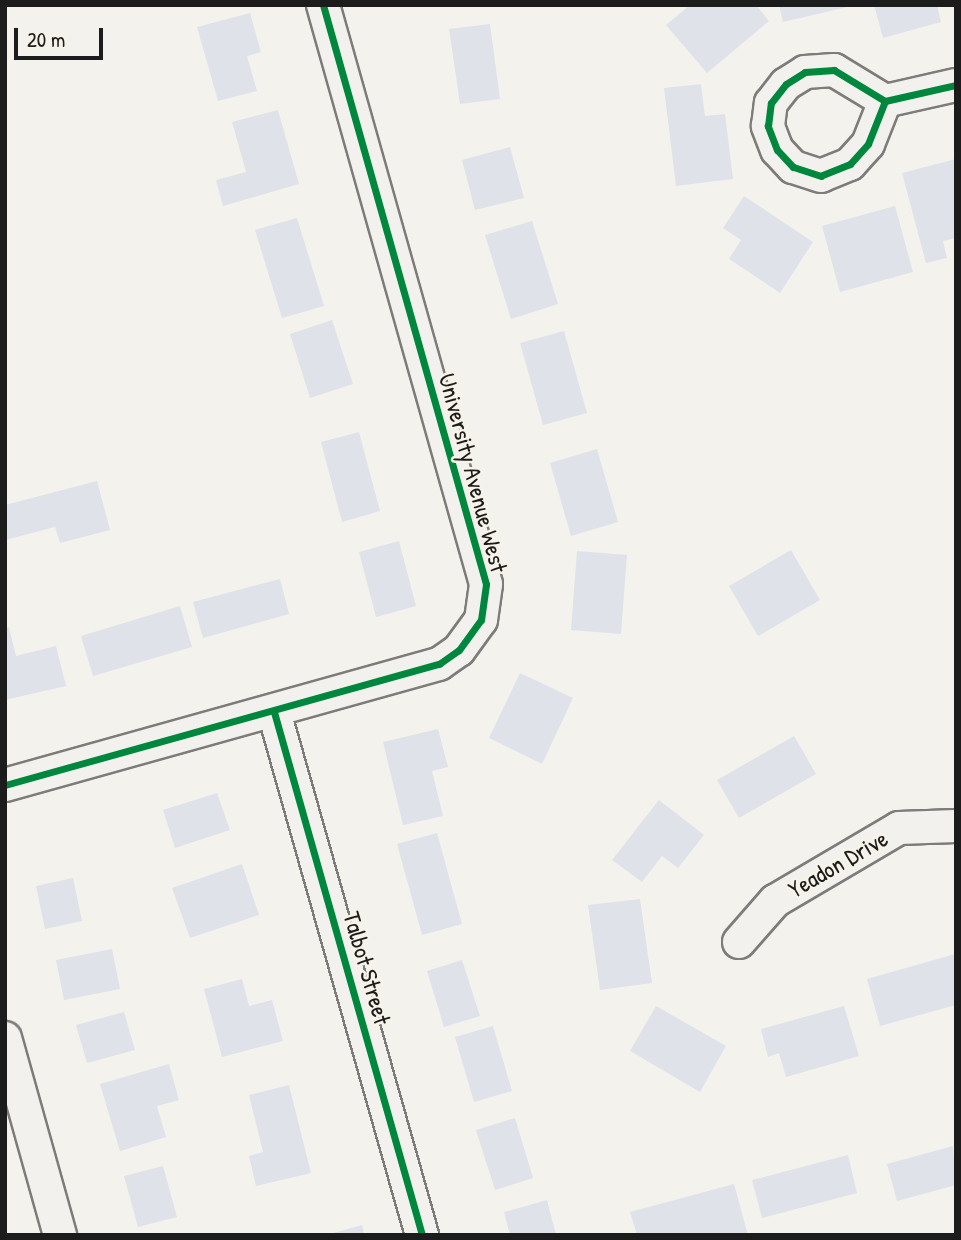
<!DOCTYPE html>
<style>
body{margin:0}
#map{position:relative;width:961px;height:1240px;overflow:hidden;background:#f4f2ec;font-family:"Patrick Hand",sans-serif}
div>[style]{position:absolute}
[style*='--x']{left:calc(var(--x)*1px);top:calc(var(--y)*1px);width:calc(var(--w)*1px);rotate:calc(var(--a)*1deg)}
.building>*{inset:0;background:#e0e2e9}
.roads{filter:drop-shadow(2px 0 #7d7c7a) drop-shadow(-2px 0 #7d7c7a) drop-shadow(0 2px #7d7c7a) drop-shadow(0 -2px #7d7c7a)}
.street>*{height:32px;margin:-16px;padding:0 16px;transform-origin:16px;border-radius:16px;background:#f2f1ed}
.cycleway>*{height:7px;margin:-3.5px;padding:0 3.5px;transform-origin:3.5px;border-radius:3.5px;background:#00873e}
span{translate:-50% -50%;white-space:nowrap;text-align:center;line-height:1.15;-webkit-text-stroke:5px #f7f3e8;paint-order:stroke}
.street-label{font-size:24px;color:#1c1c1c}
.frame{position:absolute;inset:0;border:7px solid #1c1c1c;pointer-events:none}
.scale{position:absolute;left:14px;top:28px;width:89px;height:32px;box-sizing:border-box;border:4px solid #1c1c1c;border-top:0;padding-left:9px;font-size:21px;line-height:24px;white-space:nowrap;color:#1c1c1c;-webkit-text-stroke:5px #f7f3e8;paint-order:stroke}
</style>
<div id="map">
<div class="building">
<div style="clip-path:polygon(690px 5px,756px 5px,769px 21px,707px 73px,666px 25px)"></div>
<div style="clip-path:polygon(779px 5px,852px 5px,852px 6px,783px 22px)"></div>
<div style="clip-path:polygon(874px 5px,937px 5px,941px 22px,883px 38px)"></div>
<div style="clip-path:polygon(250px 13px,261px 52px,247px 56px,257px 91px,218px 101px,197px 27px)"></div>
<div style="clip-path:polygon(490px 24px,500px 99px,460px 104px,449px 29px)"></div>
<div style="clip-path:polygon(701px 84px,705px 116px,725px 114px,733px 179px,676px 186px,664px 88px)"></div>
<div style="clip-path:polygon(278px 110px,299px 184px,223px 206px,216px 180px,246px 172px,232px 122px)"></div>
<div style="clip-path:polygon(510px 147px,524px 198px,475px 210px,462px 160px)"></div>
<div style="clip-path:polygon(956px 159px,956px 238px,943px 241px,947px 258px,926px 263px,902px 173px)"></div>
<div style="clip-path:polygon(744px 196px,813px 242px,780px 293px,729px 259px,741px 240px,723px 228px)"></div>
<div style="clip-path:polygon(895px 206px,913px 272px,840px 292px,822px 226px)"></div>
<div style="clip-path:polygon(297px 218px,324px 306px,282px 318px,255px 230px)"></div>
<div style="clip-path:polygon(532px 221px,558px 304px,511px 319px,485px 235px)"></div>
<div style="clip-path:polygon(332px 320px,353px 384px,310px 398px,290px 334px)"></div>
<div style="clip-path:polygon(564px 331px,587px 413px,543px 425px,520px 343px)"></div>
<div style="clip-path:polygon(359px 432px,380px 511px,342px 522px,321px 442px)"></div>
<div style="clip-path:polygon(597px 449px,618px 522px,571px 536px,550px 463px)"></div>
<div style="clip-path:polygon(97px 481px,110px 530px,60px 543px,55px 527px,5px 540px,5px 505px)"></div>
<div style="clip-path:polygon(399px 541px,416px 606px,376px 617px,359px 552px)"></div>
<div style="clip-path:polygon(791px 550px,820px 600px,758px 636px,729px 586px)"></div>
<div style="clip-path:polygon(577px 551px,627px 555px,621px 634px,571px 630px)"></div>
<div style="clip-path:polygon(280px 579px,289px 614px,203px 638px,193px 602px)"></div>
<div style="clip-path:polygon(180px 606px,192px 647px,93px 676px,81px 636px)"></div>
<div style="clip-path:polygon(9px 627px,16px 656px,56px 646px,66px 686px,5px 700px,5px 628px)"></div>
<div style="clip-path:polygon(520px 673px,573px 698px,542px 764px,489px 738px)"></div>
<div style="clip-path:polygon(438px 729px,448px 767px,432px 771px,443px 816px,403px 825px,383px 742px)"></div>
<div style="clip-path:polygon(794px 736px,816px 774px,739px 818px,717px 780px)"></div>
<div style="clip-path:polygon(217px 793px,230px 830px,175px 848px,163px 810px)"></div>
<div style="clip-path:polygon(659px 800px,704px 835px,678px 868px,662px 856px,642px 882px,612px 860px)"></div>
<div style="clip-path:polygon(437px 833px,462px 924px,422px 935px,397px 844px)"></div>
<div style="clip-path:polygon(242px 864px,259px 915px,190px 938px,172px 888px)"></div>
<div style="clip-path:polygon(73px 878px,82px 921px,45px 929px,36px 886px)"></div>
<div style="clip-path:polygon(640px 899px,652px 983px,600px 990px,588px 905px)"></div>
<div style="clip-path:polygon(112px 949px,120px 989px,64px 1000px,56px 960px)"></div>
<div style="clip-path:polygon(955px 954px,956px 1005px,880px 1026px,867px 979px)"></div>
<div style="clip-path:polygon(462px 960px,480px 1016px,444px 1027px,427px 971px)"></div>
<div style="clip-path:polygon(242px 979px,249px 1006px,272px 1000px,283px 1041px,222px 1057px,204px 989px)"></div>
<div style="clip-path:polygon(656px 1006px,726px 1046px,700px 1092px,630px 1051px)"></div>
<div style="clip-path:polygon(844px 1006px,859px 1056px,786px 1077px,779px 1053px,768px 1057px,761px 1029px)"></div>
<div style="clip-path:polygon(124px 1012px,135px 1050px,87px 1063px,76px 1025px)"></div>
<div style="clip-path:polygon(493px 1026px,512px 1091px,474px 1102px,455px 1037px)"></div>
<div style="clip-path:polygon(169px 1064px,179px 1100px,157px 1106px,166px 1137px,120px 1151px,100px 1084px)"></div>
<div style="clip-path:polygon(289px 1085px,311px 1173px,256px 1186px,249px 1156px,263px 1152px,249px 1095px)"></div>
<div style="clip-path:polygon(515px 1118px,533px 1178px,495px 1190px,476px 1130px)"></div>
<div style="clip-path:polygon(953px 1146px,956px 1185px,897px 1201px,887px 1164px)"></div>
<div style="clip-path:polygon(848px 1155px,857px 1193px,762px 1218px,752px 1180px)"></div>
<div style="clip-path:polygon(163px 1166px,177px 1217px,138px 1227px,124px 1176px)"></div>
<div style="clip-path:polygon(734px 1184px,748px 1235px,637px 1235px,630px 1212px)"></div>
<div style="clip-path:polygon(547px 1200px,556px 1235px,510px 1235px,504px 1212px)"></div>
<div style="clip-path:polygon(362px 1225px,364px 1235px,330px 1235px,330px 1234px)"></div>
</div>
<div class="roads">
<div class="street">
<div style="--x:885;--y:101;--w:46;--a:111.6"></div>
<div style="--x:868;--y:144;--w:27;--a:132"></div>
<div style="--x:850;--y:164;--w:31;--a:158"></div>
<div style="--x:821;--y:176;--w:29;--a:-162"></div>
<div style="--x:793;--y:167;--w:23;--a:-133"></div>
<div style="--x:777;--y:150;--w:26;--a:-111"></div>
<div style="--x:768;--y:126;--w:23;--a:-83"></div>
<div style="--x:771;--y:103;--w:24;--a:-52"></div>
<div style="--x:786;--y:84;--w:22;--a:-32"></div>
<div style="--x:805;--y:72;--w:29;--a:-4"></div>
<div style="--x:834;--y:70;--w:60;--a:31.3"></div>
<div style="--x:885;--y:101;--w:73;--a:-12.7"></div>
<div style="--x:274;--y:712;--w:544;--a:74.2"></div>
<div style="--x:5;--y:785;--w:451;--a:-15.6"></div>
<div style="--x:439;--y:664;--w:24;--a:-35"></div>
<div style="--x:459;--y:650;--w:37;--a:-54"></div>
<div style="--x:481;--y:620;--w:36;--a:-82"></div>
<div style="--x:486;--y:584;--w:602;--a:-105.72"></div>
<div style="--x:739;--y:942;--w:55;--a:-48.7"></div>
<div style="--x:775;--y:901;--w:144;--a:-30.5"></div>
<div style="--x:899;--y:828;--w:57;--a:-2"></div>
<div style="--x:5;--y:1038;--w:205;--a:74.4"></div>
</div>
</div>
<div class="cycleway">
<div style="--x:885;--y:101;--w:46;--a:111.6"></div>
<div style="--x:868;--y:144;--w:27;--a:132"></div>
<div style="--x:850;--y:164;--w:31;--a:158"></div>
<div style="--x:821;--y:176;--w:29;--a:-162"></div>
<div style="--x:793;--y:167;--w:23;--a:-133"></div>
<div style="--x:777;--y:150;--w:26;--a:-111"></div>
<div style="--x:768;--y:126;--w:23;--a:-83"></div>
<div style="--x:771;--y:103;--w:24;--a:-52"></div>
<div style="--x:786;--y:84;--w:22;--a:-32"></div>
<div style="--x:805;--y:72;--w:29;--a:-4"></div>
<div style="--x:834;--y:70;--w:60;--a:31.3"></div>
<div style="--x:885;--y:101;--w:73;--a:-12.7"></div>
<div style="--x:274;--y:712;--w:544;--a:74.2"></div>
<div style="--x:5;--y:785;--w:451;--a:-15.6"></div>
<div style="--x:439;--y:664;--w:24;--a:-35"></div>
<div style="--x:459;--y:650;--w:37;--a:-54"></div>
<div style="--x:481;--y:620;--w:36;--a:-82"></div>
<div style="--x:486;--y:584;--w:602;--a:-105.72"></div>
</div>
<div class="street-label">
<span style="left:473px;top:473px;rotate:75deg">University Avenue West</span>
<span style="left:838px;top:864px;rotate:-30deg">Yeadon Drive</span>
<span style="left:367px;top:968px;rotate:74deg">Talbot Street</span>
</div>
<div class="frame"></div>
<div class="scale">20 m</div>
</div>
